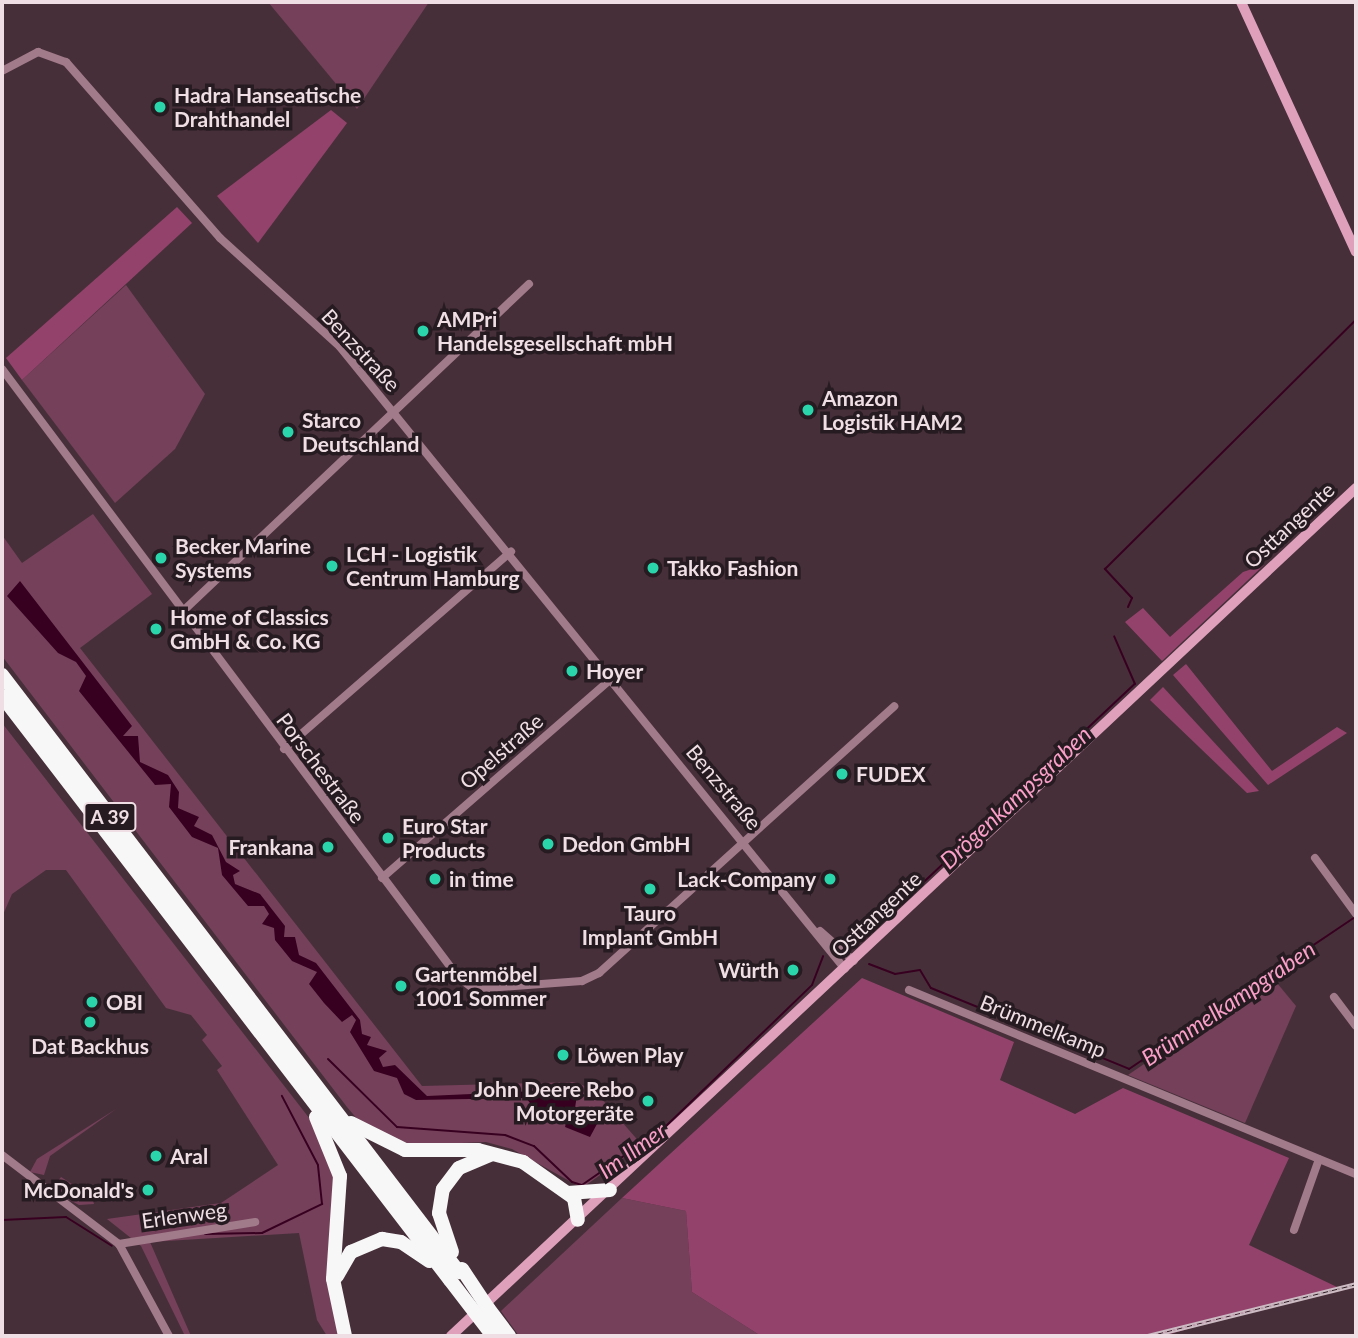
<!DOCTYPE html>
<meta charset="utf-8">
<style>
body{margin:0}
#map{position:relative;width:1358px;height:1338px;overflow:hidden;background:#472f3a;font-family:Lato,sans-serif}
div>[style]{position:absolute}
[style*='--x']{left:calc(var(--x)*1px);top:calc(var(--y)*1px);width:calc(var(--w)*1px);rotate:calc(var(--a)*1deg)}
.green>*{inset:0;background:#75415a}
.forest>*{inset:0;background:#93436b}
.water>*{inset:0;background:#380020}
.stream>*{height:2px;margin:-1px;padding:0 1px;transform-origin:1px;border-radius:1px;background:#380020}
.street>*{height:8px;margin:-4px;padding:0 4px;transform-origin:4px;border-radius:4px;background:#a27b8b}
.secondary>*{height:10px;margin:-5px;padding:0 5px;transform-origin:5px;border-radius:5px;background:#dea0bb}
.highway>*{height:14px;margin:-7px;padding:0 7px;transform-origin:7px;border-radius:7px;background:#f7f7f7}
.rail>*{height:4.5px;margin-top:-2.25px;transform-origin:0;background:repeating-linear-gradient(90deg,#261b20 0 5px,#ccbbc2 0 10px);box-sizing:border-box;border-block:2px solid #ccbbc2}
.highway-bridge>*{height:14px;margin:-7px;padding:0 7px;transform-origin:7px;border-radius:7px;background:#f7f7f7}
.dots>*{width:19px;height:19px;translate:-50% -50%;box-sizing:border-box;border:4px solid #261b20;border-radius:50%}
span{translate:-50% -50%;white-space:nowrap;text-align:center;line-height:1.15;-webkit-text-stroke:7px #261b20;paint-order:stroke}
.shield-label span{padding:2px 5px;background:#261b20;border:2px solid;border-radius:5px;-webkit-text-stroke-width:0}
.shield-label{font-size:19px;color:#efdfe5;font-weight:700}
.poi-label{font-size:21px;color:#efdfe5;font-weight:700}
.left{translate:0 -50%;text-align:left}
.right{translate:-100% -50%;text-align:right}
.street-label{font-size:21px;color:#efdfe5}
.water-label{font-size:23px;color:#fa9fc8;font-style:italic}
.frame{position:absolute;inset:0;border:4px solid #efdfe5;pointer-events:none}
</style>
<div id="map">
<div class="green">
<div style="clip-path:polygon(268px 2px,429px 2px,357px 109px)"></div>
<div style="clip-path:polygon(126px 285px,205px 394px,175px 449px,115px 503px,22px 380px)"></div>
<div style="clip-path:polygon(93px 514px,152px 594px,80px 648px,422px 1086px,575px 1082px,594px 1090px,642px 1145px,582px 1188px,512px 1149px,486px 1142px,412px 1145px,364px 1127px,347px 1107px,2px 656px,2px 535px,22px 563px)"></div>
<div style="clip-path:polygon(2px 723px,313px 1123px,336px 1175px,341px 1336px,327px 1336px,317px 1320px,299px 1233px,150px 1242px,191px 1336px,185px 1336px,141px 1246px,107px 1219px,221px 1203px,278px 1165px,217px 1070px,222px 1066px,202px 1040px,207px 1035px,191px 1015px,166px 1008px,66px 870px,46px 870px,12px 894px,2px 917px)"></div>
<div style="clip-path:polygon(1272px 977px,1296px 1006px,1245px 1123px,1128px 1075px)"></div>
<div style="clip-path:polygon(116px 1109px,50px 1156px,44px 1175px,30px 1172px,37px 1159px)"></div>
<div style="clip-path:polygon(61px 1177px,92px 1197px,94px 1204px,79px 1205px,64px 1197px,54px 1186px)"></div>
<div style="clip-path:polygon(622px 1198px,686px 1211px,692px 1292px,761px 1336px,519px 1336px,501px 1311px)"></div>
</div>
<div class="forest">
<div style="clip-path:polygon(331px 110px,347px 123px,258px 243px,217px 196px)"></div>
<div style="clip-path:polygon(177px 207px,192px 223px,22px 380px,6px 358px)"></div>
<div style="clip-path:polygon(1264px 565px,1162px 661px,1125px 622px,1143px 608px,1170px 637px,1243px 572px)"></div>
<div style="clip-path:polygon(1186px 664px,1272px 771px,1337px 727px,1347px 733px,1268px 785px,1173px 675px)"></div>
<div style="clip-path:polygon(1163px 687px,1259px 791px,1247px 793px,1150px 700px)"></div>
<div style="clip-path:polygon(862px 978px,1014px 1042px,1000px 1080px,1075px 1114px,1123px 1088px,1289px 1158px,1249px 1245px,1337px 1287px,1163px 1336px,761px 1336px,692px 1292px,686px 1211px,622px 1198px)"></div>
</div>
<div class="water">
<div style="clip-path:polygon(20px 581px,132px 726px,123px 736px,138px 736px,140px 762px,168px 775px,179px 792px,178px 808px,199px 817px,194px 826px,212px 835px,226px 862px,240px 871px,233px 875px,235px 884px,260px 894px,285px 926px,284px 937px,295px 937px,299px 955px,316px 963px,360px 1020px,362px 1034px,371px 1037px,367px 1045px,387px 1051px,379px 1058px,383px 1067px,395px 1065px,427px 1096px,578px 1089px,575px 1108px,597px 1124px,590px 1137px,565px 1127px,569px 1110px,538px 1113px,526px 1098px,416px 1100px,404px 1094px,397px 1078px,374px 1071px,350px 1032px,356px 1020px,352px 1015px,342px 1022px,324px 1003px,309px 984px,317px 972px,292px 961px,275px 940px,274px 928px,262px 924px,269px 914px,264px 906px,248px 906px,222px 875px,218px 848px,192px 837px,169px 807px,171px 784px,155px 785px,79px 691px,86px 676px,76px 662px,58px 653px,7px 596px)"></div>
</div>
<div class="stream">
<div style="--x:1128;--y:607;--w:10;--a:-66"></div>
<div style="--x:1132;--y:598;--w:40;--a:-133"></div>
<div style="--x:1105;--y:569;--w:354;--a:-44.8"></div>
<div style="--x:847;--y:935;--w:55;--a:-28.4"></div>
<div style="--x:895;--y:909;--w:329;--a:-43.2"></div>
<div style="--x:1135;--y:684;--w:52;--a:-113.6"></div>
<div style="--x:869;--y:964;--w:28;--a:21"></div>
<div style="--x:895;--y:974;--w:25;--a:-9"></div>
<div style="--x:920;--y:970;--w:21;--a:59"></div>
<div style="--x:931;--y:988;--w:214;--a:22.2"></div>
<div style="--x:1129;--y:1069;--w:272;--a:-33.9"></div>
<div style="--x:328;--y:1059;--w:97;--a:44.6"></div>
<div style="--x:397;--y:1127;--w:108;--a:4.2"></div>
<div style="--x:505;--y:1135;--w:31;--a:21"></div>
<div style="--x:534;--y:1146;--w:52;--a:43.5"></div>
<div style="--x:572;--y:1182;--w:10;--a:17"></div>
<div style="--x:582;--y:1185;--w:100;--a:-34.8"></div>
<div style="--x:664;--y:1128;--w:206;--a:-44"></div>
<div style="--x:812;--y:985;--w:31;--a:-69"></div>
<div style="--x:2;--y:1220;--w:64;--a:-2.7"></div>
<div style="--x:66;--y:1217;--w:54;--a:32.2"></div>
<div style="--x:205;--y:1234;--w:57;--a:-1"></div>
<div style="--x:262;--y:1233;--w:67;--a:-25.8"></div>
<div style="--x:322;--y:1204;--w:39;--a:-96"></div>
<div style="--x:318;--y:1165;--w:78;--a:-117.6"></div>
</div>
<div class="street">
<div style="--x:2;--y:71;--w:41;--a:-27.8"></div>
<div style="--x:38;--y:52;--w:30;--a:20"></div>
<div style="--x:66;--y:62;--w:234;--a:48.8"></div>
<div style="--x:220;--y:238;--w:162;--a:42.2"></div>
<div style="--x:340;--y:347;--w:801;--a:50.93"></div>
<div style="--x:2;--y:369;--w:760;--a:53.13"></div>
<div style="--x:458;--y:977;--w:20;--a:37"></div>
<div style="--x:474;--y:989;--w:108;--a:-4.2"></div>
<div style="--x:582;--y:981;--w:19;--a:-25"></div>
<div style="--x:599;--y:973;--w:398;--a:-42.1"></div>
<div style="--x:181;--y:613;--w:479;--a:-43.4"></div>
<div style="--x:284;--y:749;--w:301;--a:-41"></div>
<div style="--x:1315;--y:858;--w:69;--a:53.8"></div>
<div style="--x:382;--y:878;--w:303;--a:-41"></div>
<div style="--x:820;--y:931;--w:45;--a:41.4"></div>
<div style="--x:909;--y:990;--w:483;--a:22.4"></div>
<div style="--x:1334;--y:997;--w:36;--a:53"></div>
<div style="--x:2;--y:1155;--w:147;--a:37.3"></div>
<div style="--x:119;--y:1244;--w:105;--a:61.5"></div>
<div style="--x:1294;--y:1230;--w:75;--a:-70.6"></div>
<div style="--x:119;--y:1244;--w:138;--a:-9.2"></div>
</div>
<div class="secondary">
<div style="--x:1241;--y:2;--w:275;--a:65.3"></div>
<div style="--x:451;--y:1336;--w:1240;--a:-43.14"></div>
</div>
<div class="highway">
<div style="--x:2;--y:675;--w:752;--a:52.57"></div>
<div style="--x:2;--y:696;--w:736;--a:52.51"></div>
<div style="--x:316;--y:1117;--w:64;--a:67.9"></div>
<div style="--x:340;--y:1176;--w:103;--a:93.9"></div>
<div style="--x:333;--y:1279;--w:58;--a:78.1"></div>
<div style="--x:351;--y:1123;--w:60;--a:26.6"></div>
<div style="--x:405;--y:1150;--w:73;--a:0"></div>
<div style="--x:478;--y:1150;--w:47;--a:14.9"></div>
<div style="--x:523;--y:1162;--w:62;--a:35.2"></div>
<div style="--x:574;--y:1198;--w:22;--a:80"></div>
<div style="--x:568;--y:1193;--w:42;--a:-4.1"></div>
<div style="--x:452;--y:1252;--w:41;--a:-108.4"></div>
<div style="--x:439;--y:1213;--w:24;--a:-81"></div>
<div style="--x:443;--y:1189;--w:26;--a:-53"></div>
<div style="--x:459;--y:1168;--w:34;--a:-23"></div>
<div style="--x:337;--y:1276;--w:28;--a:-60"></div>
<div style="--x:351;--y:1252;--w:34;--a:-23"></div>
<div style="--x:382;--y:1239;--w:19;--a:9"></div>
<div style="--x:401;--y:1242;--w:34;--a:34"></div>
<div style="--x:488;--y:1308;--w:35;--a:53"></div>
</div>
<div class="rail">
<div style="--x:1148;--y:1336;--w:214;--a:-14"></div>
</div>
<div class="highway-bridge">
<div style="--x:462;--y:1269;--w:47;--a:56.3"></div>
<div style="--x:450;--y:1280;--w:71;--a:52.5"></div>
</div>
<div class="dots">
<div style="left:160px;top:107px;background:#2bd5ac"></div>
<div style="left:423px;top:331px;background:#2bd5ac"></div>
<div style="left:808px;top:410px;background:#2bd5ac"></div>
<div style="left:288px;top:432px;background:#2bd5ac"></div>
<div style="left:161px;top:558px;background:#2bd5ac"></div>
<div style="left:332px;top:566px;background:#2bd5ac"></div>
<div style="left:653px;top:568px;background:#2bd5ac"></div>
<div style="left:156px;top:629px;background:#2bd5ac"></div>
<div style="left:572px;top:671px;background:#2bd5ac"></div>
<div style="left:842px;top:774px;background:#2bd5ac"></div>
<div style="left:388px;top:838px;background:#2bd5ac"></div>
<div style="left:548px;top:844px;background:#2bd5ac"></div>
<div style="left:328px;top:847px;background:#2bd5ac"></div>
<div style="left:435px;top:879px;background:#2bd5ac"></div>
<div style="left:830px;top:879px;background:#2bd5ac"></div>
<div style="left:650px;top:889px;background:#2bd5ac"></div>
<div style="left:793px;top:970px;background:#2bd5ac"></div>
<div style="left:401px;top:986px;background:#2bd5ac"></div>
<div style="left:92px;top:1002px;background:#2bd5ac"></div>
<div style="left:90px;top:1022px;background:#2bd5ac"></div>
<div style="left:563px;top:1055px;background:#2bd5ac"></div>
<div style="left:648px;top:1101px;background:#2bd5ac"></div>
<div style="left:156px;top:1156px;background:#2bd5ac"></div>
<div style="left:148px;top:1190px;background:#2bd5ac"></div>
</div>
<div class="shield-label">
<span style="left:110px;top:817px">A 39</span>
</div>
<div class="poi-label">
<span class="left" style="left:174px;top:107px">Hadra Hanseatische<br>Drahthandel</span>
<span class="left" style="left:437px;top:331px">AMPri<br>Handelsgesellschaft mbH</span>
<span class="left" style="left:822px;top:410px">Amazon<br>Logistik HAM2</span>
<span class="left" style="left:302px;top:432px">Starco<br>Deutschland</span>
<span class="left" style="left:175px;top:558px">Becker Marine<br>Systems</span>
<span class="left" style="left:346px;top:566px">LCH - Logistik<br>Centrum Hamburg</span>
<span class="left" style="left:667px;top:568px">Takko Fashion</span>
<span class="left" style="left:170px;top:629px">Home of Classics<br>GmbH &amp; Co. KG</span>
<span class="left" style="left:586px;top:671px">Hoyer</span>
<span class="left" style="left:856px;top:774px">FUDEX</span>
<span class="left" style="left:402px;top:838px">Euro Star<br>Products</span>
<span class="left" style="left:562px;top:844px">Dedon GmbH</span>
<span class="right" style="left:314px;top:847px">Frankana</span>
<span class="left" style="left:449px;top:879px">in time</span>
<span class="right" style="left:816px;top:879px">Lack-Company</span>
<span style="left:650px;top:925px">Tauro<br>Implant GmbH</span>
<span class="right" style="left:779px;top:970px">Würth</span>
<span class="left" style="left:415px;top:986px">Gartenmöbel<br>1001 Sommer</span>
<span class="left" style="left:106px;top:1002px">OBI</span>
<span style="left:90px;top:1046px">Dat Backhus</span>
<span class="left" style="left:577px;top:1055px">Löwen Play</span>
<span class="right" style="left:634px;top:1101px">John Deere Rebo<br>Motorgeräte</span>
<span class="left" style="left:170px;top:1156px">Aral</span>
<span class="right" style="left:134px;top:1190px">McDonald's</span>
</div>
<div class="street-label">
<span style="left:361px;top:350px;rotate:47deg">Benzstraße</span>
<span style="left:1289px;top:525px;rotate:-43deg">Osttangente</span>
<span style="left:501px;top:751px;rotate:-41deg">Opelstraße</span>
<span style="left:321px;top:768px;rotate:53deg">Porschestraße</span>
<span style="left:724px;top:787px;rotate:50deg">Benzstraße</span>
<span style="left:876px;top:914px;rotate:-43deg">Osttangente</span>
<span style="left:1043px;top:1026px;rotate:22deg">Brümmelkamp</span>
<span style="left:184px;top:1215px;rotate:-8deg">Erlenweg</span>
</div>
<div class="water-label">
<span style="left:1015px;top:797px;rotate:-43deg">Drögenkampsgraben</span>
<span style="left:1228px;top:1003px;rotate:-34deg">Brümmelkampgraben</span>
<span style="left:632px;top:1150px;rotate:-36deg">Im Ilmer</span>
</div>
<div class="frame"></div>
</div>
